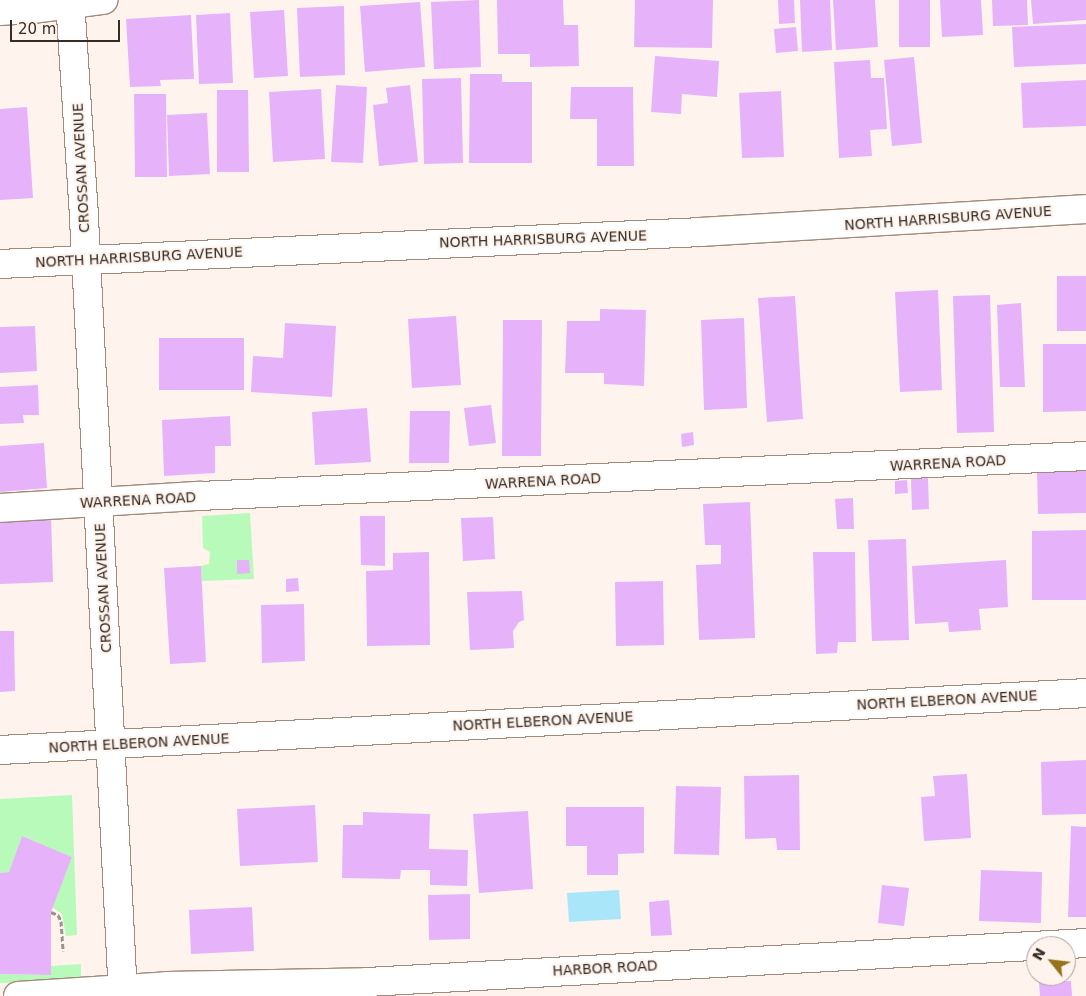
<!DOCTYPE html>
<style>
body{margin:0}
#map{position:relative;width:1086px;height:996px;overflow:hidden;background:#fef3ed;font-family:"DejaVu Sans",sans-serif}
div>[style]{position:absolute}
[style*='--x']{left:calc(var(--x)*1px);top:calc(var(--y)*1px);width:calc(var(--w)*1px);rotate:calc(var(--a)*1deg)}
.green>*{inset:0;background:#b8faba}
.water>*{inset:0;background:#aae6fa}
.building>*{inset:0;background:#e6b3fb}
.path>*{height:3px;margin-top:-1.5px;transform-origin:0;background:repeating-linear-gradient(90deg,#9c928c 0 5px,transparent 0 7.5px)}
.roads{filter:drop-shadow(1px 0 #a18a7b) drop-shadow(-1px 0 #a18a7b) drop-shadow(0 1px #a18a7b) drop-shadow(0 -1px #a18a7b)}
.minor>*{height:28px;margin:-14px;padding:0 14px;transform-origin:14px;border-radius:14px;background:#fff}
span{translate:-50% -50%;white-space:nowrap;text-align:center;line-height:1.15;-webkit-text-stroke:4px #fef3ed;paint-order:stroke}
.street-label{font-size:14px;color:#362c26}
.north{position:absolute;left:1026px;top:936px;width:50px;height:50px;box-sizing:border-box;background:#fef3ed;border:1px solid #aea39d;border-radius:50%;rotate:299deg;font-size:14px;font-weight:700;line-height:20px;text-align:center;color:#362c26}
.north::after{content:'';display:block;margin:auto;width:18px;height:22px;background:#97721c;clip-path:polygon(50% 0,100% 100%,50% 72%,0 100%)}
.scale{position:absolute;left:10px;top:20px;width:110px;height:22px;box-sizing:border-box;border:2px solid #362c26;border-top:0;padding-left:6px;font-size:15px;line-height:18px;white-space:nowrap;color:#362c26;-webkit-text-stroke:4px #fef3ed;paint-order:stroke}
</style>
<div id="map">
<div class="green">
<div style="clip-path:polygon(250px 513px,254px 579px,202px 581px,201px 566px,209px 564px,210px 552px,203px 548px,202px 516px)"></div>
<div style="clip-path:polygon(72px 795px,77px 935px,66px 936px,62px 914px,52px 907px,72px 857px,22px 836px,9px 872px,0 873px,0 799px)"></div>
<div style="clip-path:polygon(81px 964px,81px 981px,0 983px,0 974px,51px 975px,51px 966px)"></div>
</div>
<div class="water">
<div style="clip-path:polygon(619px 890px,621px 919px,569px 922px,567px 893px)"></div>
</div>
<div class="building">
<div style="clip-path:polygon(479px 0,481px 67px,434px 69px,431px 2px)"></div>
<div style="clip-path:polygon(497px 0,563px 0,564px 25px,578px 25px,579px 66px,530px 67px,530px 54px,498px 54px)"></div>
<div style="clip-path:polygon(635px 0,713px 0,712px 48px,634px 47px)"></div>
<div style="clip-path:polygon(778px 0,794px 0,795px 23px,779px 24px)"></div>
<div style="clip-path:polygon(800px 0,830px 0,832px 50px,802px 52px)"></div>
<div style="clip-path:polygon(833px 0,875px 0,878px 47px,836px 50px)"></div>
<div style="clip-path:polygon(899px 0,930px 0,930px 47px,899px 47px)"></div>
<div style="clip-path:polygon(940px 0,981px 0,983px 35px,942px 37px)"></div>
<div style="clip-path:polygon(992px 0,1027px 0,1028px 25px,993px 26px)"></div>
<div style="clip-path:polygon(1031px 0,1086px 0,1086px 20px,1033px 24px)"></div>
<div style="clip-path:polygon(420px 2px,425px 67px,365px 72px,360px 6px)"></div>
<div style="clip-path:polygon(344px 6px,345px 75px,300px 77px,297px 8px)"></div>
<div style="clip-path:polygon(284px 10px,288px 76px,254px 78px,250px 12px)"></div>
<div style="clip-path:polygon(230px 13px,233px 83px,199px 84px,196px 15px)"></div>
<div style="clip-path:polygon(191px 15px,194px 79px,160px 80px,161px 86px,130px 87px,126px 19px)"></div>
<div style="clip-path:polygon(1086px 24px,1086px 64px,1014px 67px,1012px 27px)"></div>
<div style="clip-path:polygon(796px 27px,798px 51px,776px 53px,774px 29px)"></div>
<div style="clip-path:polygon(655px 56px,719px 61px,717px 97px,682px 94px,681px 114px,651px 112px)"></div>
<div style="clip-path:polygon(914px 57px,922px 143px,892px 146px,884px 60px)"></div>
<div style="clip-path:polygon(870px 60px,871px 78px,884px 78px,887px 129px,870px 130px,872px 156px,839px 158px,834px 62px)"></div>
<div style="clip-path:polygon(470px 74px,502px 74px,502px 82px,532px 82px,532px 163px,469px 163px)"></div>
<div style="clip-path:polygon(461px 78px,463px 163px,424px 164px,422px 79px)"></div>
<div style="clip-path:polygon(1086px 80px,1086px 126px,1023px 128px,1021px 83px)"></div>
<div style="clip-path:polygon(336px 85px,367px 87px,363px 163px,331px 162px)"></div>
<div style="clip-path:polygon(410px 85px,418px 162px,379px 166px,373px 105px,388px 103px,386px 88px)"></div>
<div style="clip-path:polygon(571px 87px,633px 87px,634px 166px,597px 166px,597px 119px,570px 119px)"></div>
<div style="clip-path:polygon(321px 89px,325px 159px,273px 162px,269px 92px)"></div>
<div style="clip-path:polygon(217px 90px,248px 90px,249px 172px,217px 172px)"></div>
<div style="clip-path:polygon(781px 91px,784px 157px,742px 158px,739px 93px)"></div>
<div style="clip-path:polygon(134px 94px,166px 94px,167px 177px,135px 177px)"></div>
<div style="clip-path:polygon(27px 107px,33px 198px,0 200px,0 109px)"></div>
<div style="clip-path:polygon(207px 113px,210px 174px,169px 176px,167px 115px)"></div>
<div style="clip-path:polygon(1057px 276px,1086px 276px,1086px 331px,1057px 331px)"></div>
<div style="clip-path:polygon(938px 290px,942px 390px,900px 392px,895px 292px)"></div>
<div style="clip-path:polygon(990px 295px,994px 432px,957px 433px,953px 296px)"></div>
<div style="clip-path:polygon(795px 296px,803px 419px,767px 422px,758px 298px)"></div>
<div style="clip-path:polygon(1021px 303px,1025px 387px,1000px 387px,997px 305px)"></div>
<div style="clip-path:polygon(600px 309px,646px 310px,644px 386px,604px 384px,604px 373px,565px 373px,567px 321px,600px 321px)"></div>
<div style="clip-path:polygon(456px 316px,461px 385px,412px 388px,408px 319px)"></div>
<div style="clip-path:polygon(744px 318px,747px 408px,704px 410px,701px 320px)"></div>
<div style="clip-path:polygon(503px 320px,542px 320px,541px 456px,502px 456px)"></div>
<div style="clip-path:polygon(285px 323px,336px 326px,332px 397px,251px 392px,253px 356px,283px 358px)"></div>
<div style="clip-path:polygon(35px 326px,37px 371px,0 373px,0 327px)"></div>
<div style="clip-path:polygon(159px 338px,244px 338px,244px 390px,159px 390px)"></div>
<div style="clip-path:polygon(1043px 344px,1086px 344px,1086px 411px,1043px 412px)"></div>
<div style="clip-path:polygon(38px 385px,39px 415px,23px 415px,24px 423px,0 424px,0 387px)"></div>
<div style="clip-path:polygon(491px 405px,496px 443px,469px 446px,464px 408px)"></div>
<div style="clip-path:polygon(367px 408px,371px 462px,315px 465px,312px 412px)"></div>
<div style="clip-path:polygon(410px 411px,450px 411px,449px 463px,409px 463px)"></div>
<div style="clip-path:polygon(230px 416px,231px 446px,215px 446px,215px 473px,164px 476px,162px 420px)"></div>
<div style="clip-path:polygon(693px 432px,694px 445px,682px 447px,681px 434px)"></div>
<div style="clip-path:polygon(44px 443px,47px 488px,0 492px,0 446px)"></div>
<div style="clip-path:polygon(1086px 469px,1086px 513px,1038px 514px,1037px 470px)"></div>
<div style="clip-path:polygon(928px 478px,929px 509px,912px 510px,911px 479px)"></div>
<div style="clip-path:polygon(907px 480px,908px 493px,895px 494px,895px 481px)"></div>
<div style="clip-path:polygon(853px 498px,854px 529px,837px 529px,835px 499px)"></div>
<div style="clip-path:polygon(750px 502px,755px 638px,699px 640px,696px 565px,721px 564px,721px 545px,705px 545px,703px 504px)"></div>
<div style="clip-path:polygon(51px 514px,53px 582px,0 584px,0 516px)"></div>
<div style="clip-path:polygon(360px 516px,385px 516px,385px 566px,361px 565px)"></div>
<div style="clip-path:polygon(493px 517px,495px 559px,463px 561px,461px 518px)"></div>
<div style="clip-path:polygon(1086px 530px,1086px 600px,1032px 600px,1032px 531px)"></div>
<div style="clip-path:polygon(906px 539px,909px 640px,872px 641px,868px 540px)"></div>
<div style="clip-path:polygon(429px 552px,430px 645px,367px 646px,366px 571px,393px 570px,393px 553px)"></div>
<div style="clip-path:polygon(813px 552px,855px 552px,856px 642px,838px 642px,837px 653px,816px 654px)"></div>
<div style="clip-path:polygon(237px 560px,249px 560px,250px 573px,237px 574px)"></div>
<div style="clip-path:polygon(1006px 560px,1008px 607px,979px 609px,981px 630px,949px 632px,948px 622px,915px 624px,912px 566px)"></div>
<div style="clip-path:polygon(201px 566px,206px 662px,170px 664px,164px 568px)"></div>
<div style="clip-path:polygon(298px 578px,299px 591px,286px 592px,286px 579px)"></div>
<div style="clip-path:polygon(663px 581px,664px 645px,616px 646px,615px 582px)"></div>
<div style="clip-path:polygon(522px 591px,524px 620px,519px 622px,513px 631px,514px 648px,470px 650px,467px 592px)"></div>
<div style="clip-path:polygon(304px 604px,305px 661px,262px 663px,261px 605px)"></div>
<div style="clip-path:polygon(0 631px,14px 631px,15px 691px,0 692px)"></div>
<div style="clip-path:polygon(1086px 760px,1086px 814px,1042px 815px,1041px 762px)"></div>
<div style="clip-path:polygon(967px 774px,971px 838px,924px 841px,921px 797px,935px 796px,933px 776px)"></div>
<div style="clip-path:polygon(799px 775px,800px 850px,777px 850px,776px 838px,745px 839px,744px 776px)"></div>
<div style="clip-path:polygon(676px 786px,721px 787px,719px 855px,674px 854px)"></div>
<div style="clip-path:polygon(315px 805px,318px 862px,240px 866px,237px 809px)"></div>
<div style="clip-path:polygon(566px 807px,644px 807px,644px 853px,618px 854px,618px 875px,587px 875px,587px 846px,566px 846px)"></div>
<div style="clip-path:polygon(528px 811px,533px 889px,479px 893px,473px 814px)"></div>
<div style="clip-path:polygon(363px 812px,430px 814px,429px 849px,468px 850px,467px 886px,430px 885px,430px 870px,401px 870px,400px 879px,342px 878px,343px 825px,363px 825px)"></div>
<div style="clip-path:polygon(1071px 826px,1086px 827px,1086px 917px,1068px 917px)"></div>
<div style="clip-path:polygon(22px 836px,72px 857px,51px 912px,51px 975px,0 974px,0 873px,9px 872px)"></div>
<div style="clip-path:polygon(981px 870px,1042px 872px,1041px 923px,979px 921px)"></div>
<div style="clip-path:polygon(882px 885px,909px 888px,904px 926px,878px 923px)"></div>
<div style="clip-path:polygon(470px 894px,470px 939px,429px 940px,428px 895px)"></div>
<div style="clip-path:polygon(669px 900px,672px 935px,651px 936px,649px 902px)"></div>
<div style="clip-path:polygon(252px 907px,254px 951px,191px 954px,189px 910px)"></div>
<div style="clip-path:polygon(1071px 981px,1072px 996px,1040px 996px,1039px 982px)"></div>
</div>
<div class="path">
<div style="--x:51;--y:912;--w:8;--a:23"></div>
<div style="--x:58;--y:915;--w:7;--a:63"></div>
<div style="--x:61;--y:921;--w:30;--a:86"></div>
</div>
<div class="roads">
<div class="minor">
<div style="--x:70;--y:0;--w:218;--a:86.3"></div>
<div style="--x:84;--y:218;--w:779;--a:87.13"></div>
<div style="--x:0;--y:11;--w:32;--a:-4"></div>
<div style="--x:32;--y:9;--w:72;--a:-7.2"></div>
<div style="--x:0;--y:264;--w:702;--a:-2.61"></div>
<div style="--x:701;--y:232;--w:386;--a:-3.4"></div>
<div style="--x:0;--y:508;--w:199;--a:-3.5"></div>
<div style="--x:199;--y:496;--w:888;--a:-2.58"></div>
<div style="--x:0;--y:750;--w:1087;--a:-3"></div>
<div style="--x:18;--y:996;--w:149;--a:-3.8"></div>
<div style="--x:167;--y:986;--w:200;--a:-1.1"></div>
<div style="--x:367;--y:982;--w:720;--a:-3.1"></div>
</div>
</div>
<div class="street-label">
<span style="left:81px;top:168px;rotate:-93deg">CROSSAN AVENUE</span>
<span style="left:948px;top:218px;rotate:-4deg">NORTH HARRISBURG AVENUE</span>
<span style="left:543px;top:239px;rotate:-2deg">NORTH HARRISBURG AVENUE</span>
<span style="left:139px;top:257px;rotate:-3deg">NORTH HARRISBURG AVENUE</span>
<span style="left:948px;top:463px;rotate:-3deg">WARRENA ROAD</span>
<span style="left:543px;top:481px;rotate:-3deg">WARRENA ROAD</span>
<span style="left:138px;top:500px;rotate:-3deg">WARRENA ROAD</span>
<span style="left:103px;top:588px;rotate:-93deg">CROSSAN AVENUE</span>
<span style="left:947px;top:700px;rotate:-3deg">NORTH ELBERON AVENUE</span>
<span style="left:543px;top:721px;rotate:-3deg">NORTH ELBERON AVENUE</span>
<span style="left:139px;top:743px;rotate:-3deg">NORTH ELBERON AVENUE</span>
<span style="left:605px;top:968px;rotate:-3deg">HARBOR ROAD</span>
</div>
<div class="north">N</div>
<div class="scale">20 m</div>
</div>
